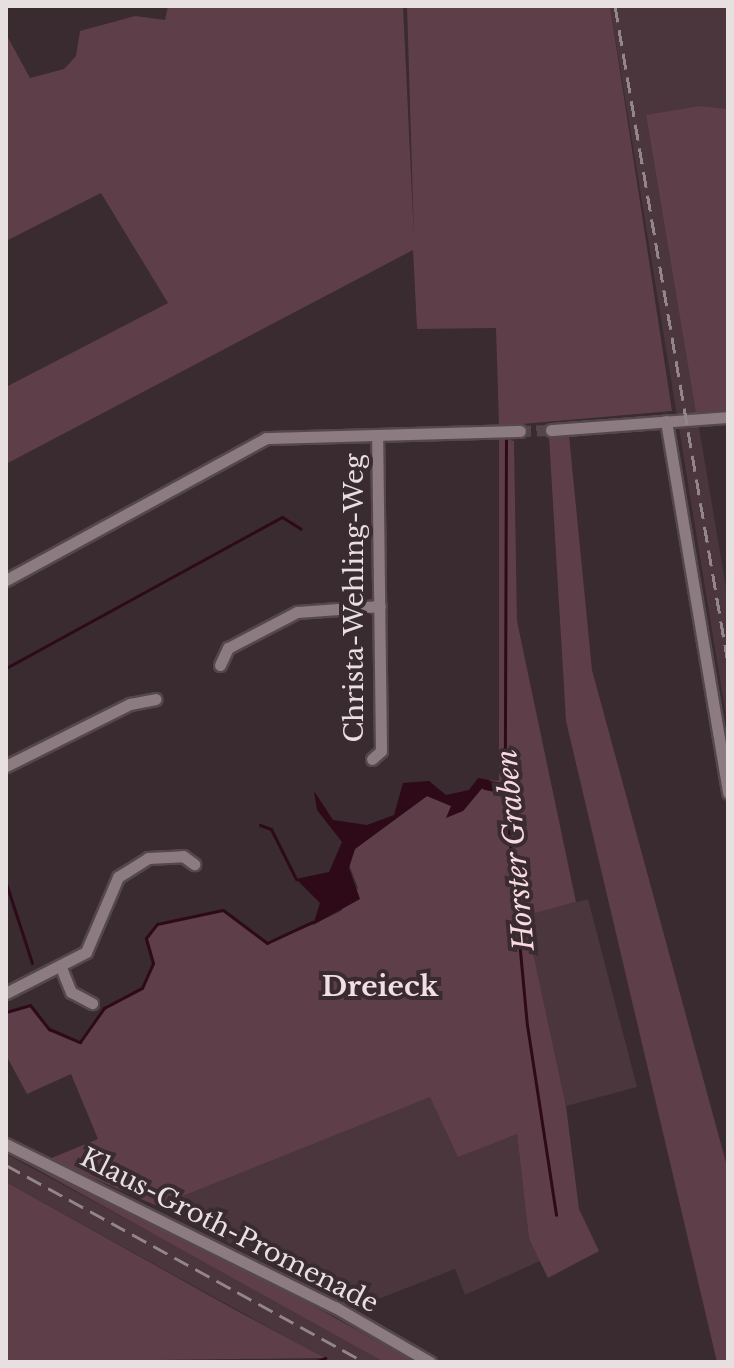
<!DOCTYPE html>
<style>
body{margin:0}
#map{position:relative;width:734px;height:1368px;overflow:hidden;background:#392b2f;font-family:"Libre Baskerville",serif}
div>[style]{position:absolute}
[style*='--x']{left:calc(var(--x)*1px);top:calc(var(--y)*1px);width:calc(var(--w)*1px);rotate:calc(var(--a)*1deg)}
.built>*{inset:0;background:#4a363c}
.green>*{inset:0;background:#5e3e48}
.water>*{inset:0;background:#2e0a18}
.stream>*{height:3px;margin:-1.5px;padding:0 1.5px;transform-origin:1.5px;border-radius:1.5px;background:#2e0a18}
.canal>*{height:10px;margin:-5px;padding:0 5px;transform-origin:5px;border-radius:5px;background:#2e0a18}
.minor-tunnel>*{height:11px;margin-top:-5.5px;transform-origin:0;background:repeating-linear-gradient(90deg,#53464a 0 11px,transparent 0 16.5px)}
.roads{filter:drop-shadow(2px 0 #54484c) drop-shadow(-2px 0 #54484c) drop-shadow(0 2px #54484c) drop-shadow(0 -2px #54484c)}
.minor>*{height:11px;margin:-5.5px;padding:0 5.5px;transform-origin:5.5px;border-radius:5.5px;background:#8c7b80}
.rail>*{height:3px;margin-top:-1.5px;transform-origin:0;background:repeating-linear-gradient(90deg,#928689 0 16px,transparent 0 24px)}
span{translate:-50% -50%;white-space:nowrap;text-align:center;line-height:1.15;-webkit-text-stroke:8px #392b2f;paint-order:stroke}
.street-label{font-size:26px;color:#e8dfe1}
.water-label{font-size:28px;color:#f9dae3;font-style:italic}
.neighbourhood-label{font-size:28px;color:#f2dfe4;font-weight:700}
.frame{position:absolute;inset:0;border:8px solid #e8dfe1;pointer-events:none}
</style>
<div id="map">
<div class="built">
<div style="clip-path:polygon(610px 6px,728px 6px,728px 109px,646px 115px,728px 599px,728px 728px)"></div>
<div style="clip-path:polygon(588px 899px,637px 1087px,566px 1106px,524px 916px)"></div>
<div style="clip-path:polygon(430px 1096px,517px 1133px,529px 1239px,540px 1261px,465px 1295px,455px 1269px,353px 1309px,171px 1212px,178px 1198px)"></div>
<div style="clip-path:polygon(6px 1154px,309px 1318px,384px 1362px,314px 1362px,324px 1358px,6px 1182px)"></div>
</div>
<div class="green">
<div style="clip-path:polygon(168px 6px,403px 6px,414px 237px,407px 6px,610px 6px,672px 411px,499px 426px,496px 328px,417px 329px,413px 250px,6px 464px,6px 387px,168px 303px,101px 193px,6px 241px,6px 34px,30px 78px,64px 69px,76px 56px,80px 31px,135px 16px,165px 20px)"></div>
<div style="clip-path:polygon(700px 106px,728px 109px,728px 412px,696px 413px,646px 115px)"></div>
<div style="clip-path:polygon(569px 435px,592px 670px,728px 1170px,728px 1362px,717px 1362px,566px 721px,549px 437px)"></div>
<div style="clip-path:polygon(499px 437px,514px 441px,517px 621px,576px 902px,525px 916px,566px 1106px,579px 1209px,599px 1251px,548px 1278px,529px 1239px,517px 1134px,458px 1157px,430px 1097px,178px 1198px,171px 1212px,49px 1159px,98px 1139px,71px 1074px,27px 1094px,6px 1055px,6px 1012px,30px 1005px,49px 1029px,80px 1041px,104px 1008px,142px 988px,153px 963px,146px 938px,157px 924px,223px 910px,267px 943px,314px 924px,341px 911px,358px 888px,348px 862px,355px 849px,427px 796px,463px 811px,489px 780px,499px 781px)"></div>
<div style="clip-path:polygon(6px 1152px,227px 1258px,415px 1362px,384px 1362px)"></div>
<div style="clip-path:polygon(6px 1182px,239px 1312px,325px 1358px,6px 1362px)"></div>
</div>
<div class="water">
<div style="clip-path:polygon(478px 778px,489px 780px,463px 811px,446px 818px,451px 806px,427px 796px,355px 849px,349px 868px,360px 899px,313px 925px,320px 903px,296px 879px,329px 872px,342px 842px,317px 810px,314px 791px,333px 820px,367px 825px,394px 815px,403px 783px,429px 781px,446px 795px,469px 790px)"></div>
</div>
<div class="stream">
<div style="--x:506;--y:435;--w:354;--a:90.2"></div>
<div style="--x:505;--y:789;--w:237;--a:84.7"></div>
<div style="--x:527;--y:1025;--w:192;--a:81.3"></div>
<div style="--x:6;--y:668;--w:315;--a:-28.7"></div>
<div style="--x:282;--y:517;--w:22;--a:32"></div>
<div style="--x:260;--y:825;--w:12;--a:20"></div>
<div style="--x:271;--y:829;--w:56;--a:63.4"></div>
<div style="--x:6;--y:883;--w:84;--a:72"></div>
<div style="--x:6;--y:1012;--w:25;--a:-16"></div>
<div style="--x:30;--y:1005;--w:31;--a:52"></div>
<div style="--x:49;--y:1029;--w:34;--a:23"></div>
<div style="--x:80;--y:1042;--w:42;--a:-54.8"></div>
<div style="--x:104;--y:1008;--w:43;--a:-27.8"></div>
<div style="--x:142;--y:988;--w:27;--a:-66"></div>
<div style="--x:153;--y:963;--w:26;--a:-106"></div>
<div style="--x:146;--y:938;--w:18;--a:-52"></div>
<div style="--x:157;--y:924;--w:67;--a:-12"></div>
<div style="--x:223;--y:910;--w:55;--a:36.9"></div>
<div style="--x:267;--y:943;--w:50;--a:-25"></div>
<div style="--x:314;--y:1362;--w:12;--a:-20"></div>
</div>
<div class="canal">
<div style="--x:486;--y:785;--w:19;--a:12"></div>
</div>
<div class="minor-tunnel">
<div style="--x:520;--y:431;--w:31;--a:-2"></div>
</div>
<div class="roads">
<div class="minor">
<div style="--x:666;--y:421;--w:377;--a:80.5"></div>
<div style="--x:551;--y:430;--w:177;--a:-4.2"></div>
<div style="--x:6;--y:580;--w:296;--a:-28.6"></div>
<div style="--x:266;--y:438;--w:254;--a:-1.6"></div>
<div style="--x:220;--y:665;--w:19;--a:-65"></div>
<div style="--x:228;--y:648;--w:78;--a:-27.6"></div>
<div style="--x:297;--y:612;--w:83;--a:-4.1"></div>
<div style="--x:372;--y:759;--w:12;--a:-42"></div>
<div style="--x:381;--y:751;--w:316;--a:-90.7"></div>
<div style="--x:6;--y:766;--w:139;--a:-26.6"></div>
<div style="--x:130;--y:704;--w:26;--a:-11"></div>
<div style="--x:62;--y:970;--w:24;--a:68"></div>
<div style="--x:71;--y:992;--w:24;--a:28"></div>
<div style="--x:6;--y:993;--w:90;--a:-27.1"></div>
<div style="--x:86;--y:952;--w:82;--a:-66.9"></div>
<div style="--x:118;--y:877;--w:36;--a:-32"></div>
<div style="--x:148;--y:858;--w:35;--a:-3"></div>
<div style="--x:183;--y:856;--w:14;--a:36"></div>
<div style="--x:6;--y:1144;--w:367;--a:26.4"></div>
<div style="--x:335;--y:1307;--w:110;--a:30.1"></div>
</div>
</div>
<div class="rail">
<div style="--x:615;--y:6;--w:667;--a:80.24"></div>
<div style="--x:6;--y:1165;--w:409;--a:28.8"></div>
</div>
<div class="street-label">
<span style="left:355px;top:598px;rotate:-90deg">Christa-Wehling-Weg</span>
<span style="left:229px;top:1231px;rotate:27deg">Klaus-Groth-Promenade</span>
</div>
<div class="water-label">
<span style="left:516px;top:850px;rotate:-95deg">Horster Graben</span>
</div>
<div class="neighbourhood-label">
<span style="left:380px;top:987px">Dreieck</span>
</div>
<div class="frame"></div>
</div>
